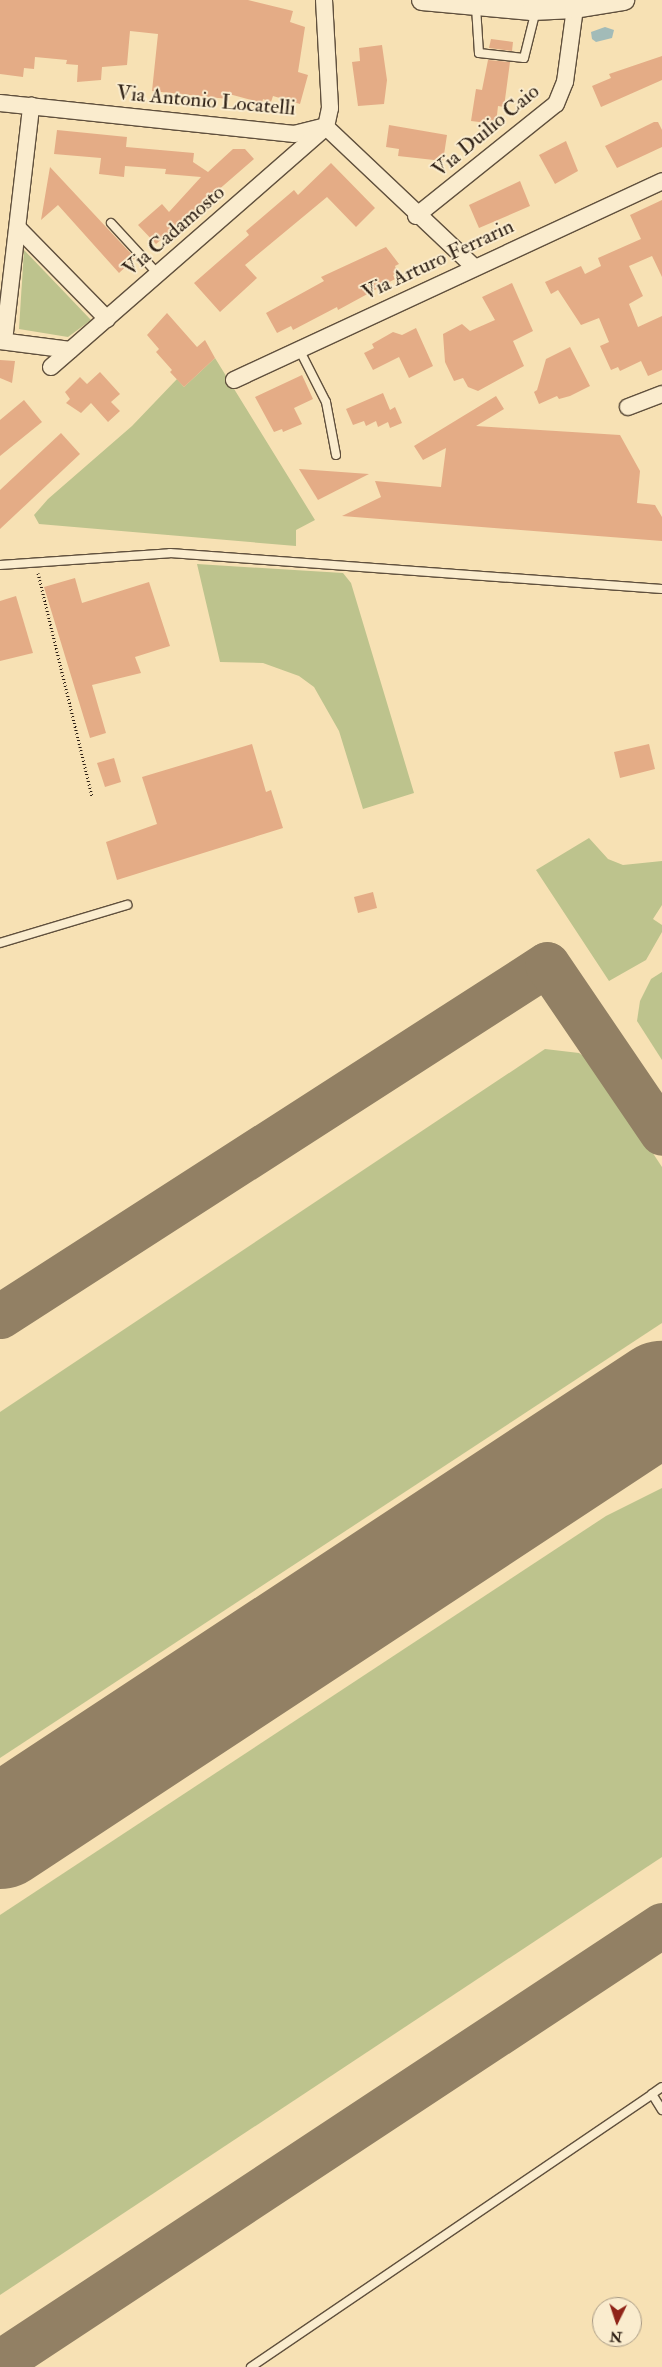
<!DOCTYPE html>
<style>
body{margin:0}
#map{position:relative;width:662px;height:2367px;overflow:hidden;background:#f7e1b4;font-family:"IM FELL Double Pica",serif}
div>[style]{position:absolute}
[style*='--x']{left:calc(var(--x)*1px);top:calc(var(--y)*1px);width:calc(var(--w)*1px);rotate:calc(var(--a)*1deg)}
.green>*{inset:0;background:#bdc38d}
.water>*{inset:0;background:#a2bbb8}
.taxiway>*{height:45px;margin:-22.5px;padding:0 22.5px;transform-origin:22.5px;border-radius:22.5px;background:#928064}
.runway>*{height:112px;margin:-56px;padding:0 56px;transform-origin:56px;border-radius:56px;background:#928064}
.building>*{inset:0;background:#e4ac86}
.path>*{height:3px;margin-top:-1.5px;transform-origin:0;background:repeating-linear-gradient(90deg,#2e2015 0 1px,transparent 0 3.5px)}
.roads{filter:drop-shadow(1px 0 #60503d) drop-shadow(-1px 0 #60503d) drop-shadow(0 1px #60503d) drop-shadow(0 -1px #60503d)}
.service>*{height:8px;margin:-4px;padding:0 4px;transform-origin:4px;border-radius:4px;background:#faecce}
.minor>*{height:16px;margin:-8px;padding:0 8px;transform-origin:8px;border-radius:8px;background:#faecce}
.tertiary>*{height:20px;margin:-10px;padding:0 10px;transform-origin:10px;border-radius:10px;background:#faecce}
span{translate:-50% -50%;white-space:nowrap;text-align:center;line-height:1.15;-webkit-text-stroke:4px #faecce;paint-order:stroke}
.street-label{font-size:21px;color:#2e2015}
.north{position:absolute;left:592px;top:2297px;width:50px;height:50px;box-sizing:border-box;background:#faecce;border:1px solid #a89a84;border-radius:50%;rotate:184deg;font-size:14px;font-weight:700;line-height:20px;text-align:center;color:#2e2015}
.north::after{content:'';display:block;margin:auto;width:18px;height:22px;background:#8f2418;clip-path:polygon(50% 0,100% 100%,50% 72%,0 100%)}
</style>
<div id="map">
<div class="green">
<div style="clip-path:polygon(24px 250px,91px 320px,68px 337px,19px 329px)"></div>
<div style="clip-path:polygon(215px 358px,315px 520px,296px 530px,296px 546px,39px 524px,34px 515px,48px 499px,132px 426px,177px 379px,184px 387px)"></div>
<div style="clip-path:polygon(197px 564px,343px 573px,351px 583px,414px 793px,363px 809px,339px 731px,314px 687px,299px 676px,263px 663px,220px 662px)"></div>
<div style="clip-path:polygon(589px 838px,608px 859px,623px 865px,662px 861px,662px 905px,653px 919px,662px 925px,662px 932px,646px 960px,609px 981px,536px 870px)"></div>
<div style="clip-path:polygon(662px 972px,662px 1060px,637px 1021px,640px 1001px,651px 979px)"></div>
<div style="clip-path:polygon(545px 1049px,579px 1053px,594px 1064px,662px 1167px,662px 1323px,0 1758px,0 1412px)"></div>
<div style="clip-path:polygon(662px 1488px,662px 1857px,0 2295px,0 1915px,606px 1516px)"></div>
</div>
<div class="water">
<div style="clip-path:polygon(605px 27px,614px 30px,612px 38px,596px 42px,592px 39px,591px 32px)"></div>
</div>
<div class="taxiway">
<div style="--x:0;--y:1316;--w:650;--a:-32.76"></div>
<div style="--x:547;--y:964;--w:204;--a:55.8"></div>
<div style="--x:0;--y:2362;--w:793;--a:-33.43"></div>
</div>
<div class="runway">
<div style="--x:0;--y:1833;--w:793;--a:-33.37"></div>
</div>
<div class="building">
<div style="clip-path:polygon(0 0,248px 0,293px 11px,290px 22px,305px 27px,298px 72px,308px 75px,300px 104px,273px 96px,271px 102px,263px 99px,262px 103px,229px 94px,228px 99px,152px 91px,158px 34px,130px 31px,127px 65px,102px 67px,101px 80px,77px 82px,78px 65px,66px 64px,67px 60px,35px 57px,34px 69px,24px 68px,23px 77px,0 74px)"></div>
<div style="clip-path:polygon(491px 39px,513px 42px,512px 51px,489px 48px)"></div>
<div style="clip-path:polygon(382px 45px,387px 80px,384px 104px,358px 106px,352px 62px,360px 61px,359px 48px)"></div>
<div style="clip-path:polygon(662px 56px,662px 80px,601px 107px,592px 86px,611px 78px,609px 74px)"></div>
<div style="clip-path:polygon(488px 60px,510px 62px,504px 107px,498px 106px,496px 124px,471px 121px,476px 89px,482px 90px)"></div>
<div style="clip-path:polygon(654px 122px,658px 122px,662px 130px,662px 147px,617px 168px,605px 146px)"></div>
<div style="clip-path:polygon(389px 125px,447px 135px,443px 161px,398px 156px,399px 149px,386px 147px)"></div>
<div style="clip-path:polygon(57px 130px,127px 137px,126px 147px,194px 153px,193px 162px,208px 172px,233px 149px,245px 149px,254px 159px,156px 244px,138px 225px,162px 204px,169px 212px,201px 177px,165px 174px,166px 169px,125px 166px,124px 177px,99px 174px,101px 158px,54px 154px)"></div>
<div style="clip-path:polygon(566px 141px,578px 171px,555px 184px,539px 155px)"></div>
<div style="clip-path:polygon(331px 163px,375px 208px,356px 227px,327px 197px,245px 265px,257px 278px,220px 312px,194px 283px,249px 235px,246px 231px,294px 190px,298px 195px)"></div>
<div style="clip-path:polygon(50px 167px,135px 258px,119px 273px,58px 205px,41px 220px)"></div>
<div style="clip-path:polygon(520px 181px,530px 206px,479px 228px,469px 205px)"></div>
<div style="clip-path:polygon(662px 200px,662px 277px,652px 256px,629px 266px,643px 296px,629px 304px,638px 327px,662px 316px,662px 370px,648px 376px,641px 361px,620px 371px,618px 367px,611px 370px,600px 346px,609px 342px,599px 318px,581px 325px,558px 290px,551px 294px,545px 282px,581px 266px,585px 274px,601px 266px,598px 258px,641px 239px,630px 215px)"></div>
<div style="clip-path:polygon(386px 247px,399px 264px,395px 266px,398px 272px,393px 275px,395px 279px,338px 310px,337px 307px,293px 330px,291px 326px,277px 333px,266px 313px,324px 281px,321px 277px)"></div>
<div style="clip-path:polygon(512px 283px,533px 331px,513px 341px,524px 366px,478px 391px,468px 387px,463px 378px,454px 381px,445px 362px,443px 334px,462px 324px,470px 331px,495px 320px,482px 297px)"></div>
<div style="clip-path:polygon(167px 313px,197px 347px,205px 340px,215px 358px,184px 387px,170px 372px,172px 370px,156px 352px,159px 349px,147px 335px)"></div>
<div style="clip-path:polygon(416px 328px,433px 366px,409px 378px,399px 357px,373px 370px,364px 353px,374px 348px,372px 344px,393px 332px,402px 335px)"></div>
<div style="clip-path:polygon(570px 347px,590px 386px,570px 396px,559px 399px,557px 396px,539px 404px,534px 392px,537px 390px,546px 359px)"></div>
<div style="clip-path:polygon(0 360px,15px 361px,12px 383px,0 378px)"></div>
<div style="clip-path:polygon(100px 372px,120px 394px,111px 402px,120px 411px,108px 422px,91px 403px,81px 413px,66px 403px,70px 399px,65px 392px,80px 377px,87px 384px)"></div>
<div style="clip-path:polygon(302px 375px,313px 399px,294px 408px,302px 424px,283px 432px,282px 429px,274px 432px,255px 397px)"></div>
<div style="clip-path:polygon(383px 393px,390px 410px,395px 407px,402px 423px,390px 428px,388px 422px,378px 427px,376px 421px,366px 426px,364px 421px,353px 425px,346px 409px)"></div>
<div style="clip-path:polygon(496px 396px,504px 409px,476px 426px,620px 435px,640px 471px,637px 503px,655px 505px,662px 517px,662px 541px,342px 516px,381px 497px,375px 481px,441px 487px,446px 448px,423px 460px,414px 446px)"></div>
<div style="clip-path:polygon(24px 400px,42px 422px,0 456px,0 420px)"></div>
<div style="clip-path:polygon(61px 433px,80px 454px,0 529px,0 490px)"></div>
<div style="clip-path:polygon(299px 469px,369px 474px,318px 500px)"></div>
<div style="clip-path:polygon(75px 578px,82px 603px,149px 582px,170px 646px,135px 657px,141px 673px,92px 685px,106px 733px,90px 738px,44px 587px)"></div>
<div style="clip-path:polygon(16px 596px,33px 653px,0 661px,0 601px)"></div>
<div style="clip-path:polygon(252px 744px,266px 792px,271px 790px,283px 828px,117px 880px,106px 842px,157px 824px,142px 777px)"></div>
<div style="clip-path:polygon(649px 744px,655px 769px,620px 778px,614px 752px)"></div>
<div style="clip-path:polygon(114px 758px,121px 782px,105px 787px,97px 763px)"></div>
<div style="clip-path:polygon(373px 892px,377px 908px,358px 913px,354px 897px)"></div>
</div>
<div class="path">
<div style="--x:38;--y:573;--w:229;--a:76.4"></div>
</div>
<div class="roads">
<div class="service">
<div style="--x:476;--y:7;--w:46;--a:86.3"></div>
<div style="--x:479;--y:53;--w:45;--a:6.3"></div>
<div style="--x:524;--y:58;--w:49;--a:-76"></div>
<div style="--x:111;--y:223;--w:69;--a:47.3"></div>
<div style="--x:299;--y:349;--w:59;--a:63"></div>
<div style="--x:326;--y:402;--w:54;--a:79.3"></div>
<div style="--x:0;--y:565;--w:170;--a:-4"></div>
<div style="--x:170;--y:553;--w:493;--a:4.2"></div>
<div style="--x:0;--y:943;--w:133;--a:-16.7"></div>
<div style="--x:652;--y:2094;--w:12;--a:-35"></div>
<div style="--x:251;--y:2367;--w:485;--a:-34.2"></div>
<div style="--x:652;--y:2094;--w:19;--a:58"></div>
</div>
<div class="minor">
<div style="--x:324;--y:0;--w:108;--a:86.8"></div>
<div style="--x:330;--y:108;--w:19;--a:102"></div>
<div style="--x:0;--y:103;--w:296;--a:6"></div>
<div style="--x:294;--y:134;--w:30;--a:-14"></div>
<div style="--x:326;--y:127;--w:202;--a:43.4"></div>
<div style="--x:416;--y:216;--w:179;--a:-38.7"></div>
<div style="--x:556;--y:104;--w:24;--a:-68"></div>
<div style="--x:565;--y:82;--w:75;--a:-82.3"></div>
<div style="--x:19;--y:229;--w:126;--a:45.6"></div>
<div style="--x:0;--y:341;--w:71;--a:7.3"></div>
<div style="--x:4;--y:341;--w:237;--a:-83.4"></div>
<div style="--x:51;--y:367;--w:365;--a:-41.1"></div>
<div style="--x:234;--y:380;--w:472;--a:-24.9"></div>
<div style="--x:628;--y:407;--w:36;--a:-21"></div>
</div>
<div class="tertiary">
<div style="--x:422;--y:0;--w:110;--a:5.2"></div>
<div style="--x:532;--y:10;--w:43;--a:-2.7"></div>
<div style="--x:575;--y:8;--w:50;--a:-9.3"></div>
</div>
</div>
<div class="street-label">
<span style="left:206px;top:101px;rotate:5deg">Via Antonio Locatelli</span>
<span style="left:486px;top:131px;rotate:-40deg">Via Duilio Caio</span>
<span style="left:174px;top:231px;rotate:-41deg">Via Cadamosto</span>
<span style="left:438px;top:260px;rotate:-25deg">Via Arturo Ferrarin</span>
</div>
<div class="north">N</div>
</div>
